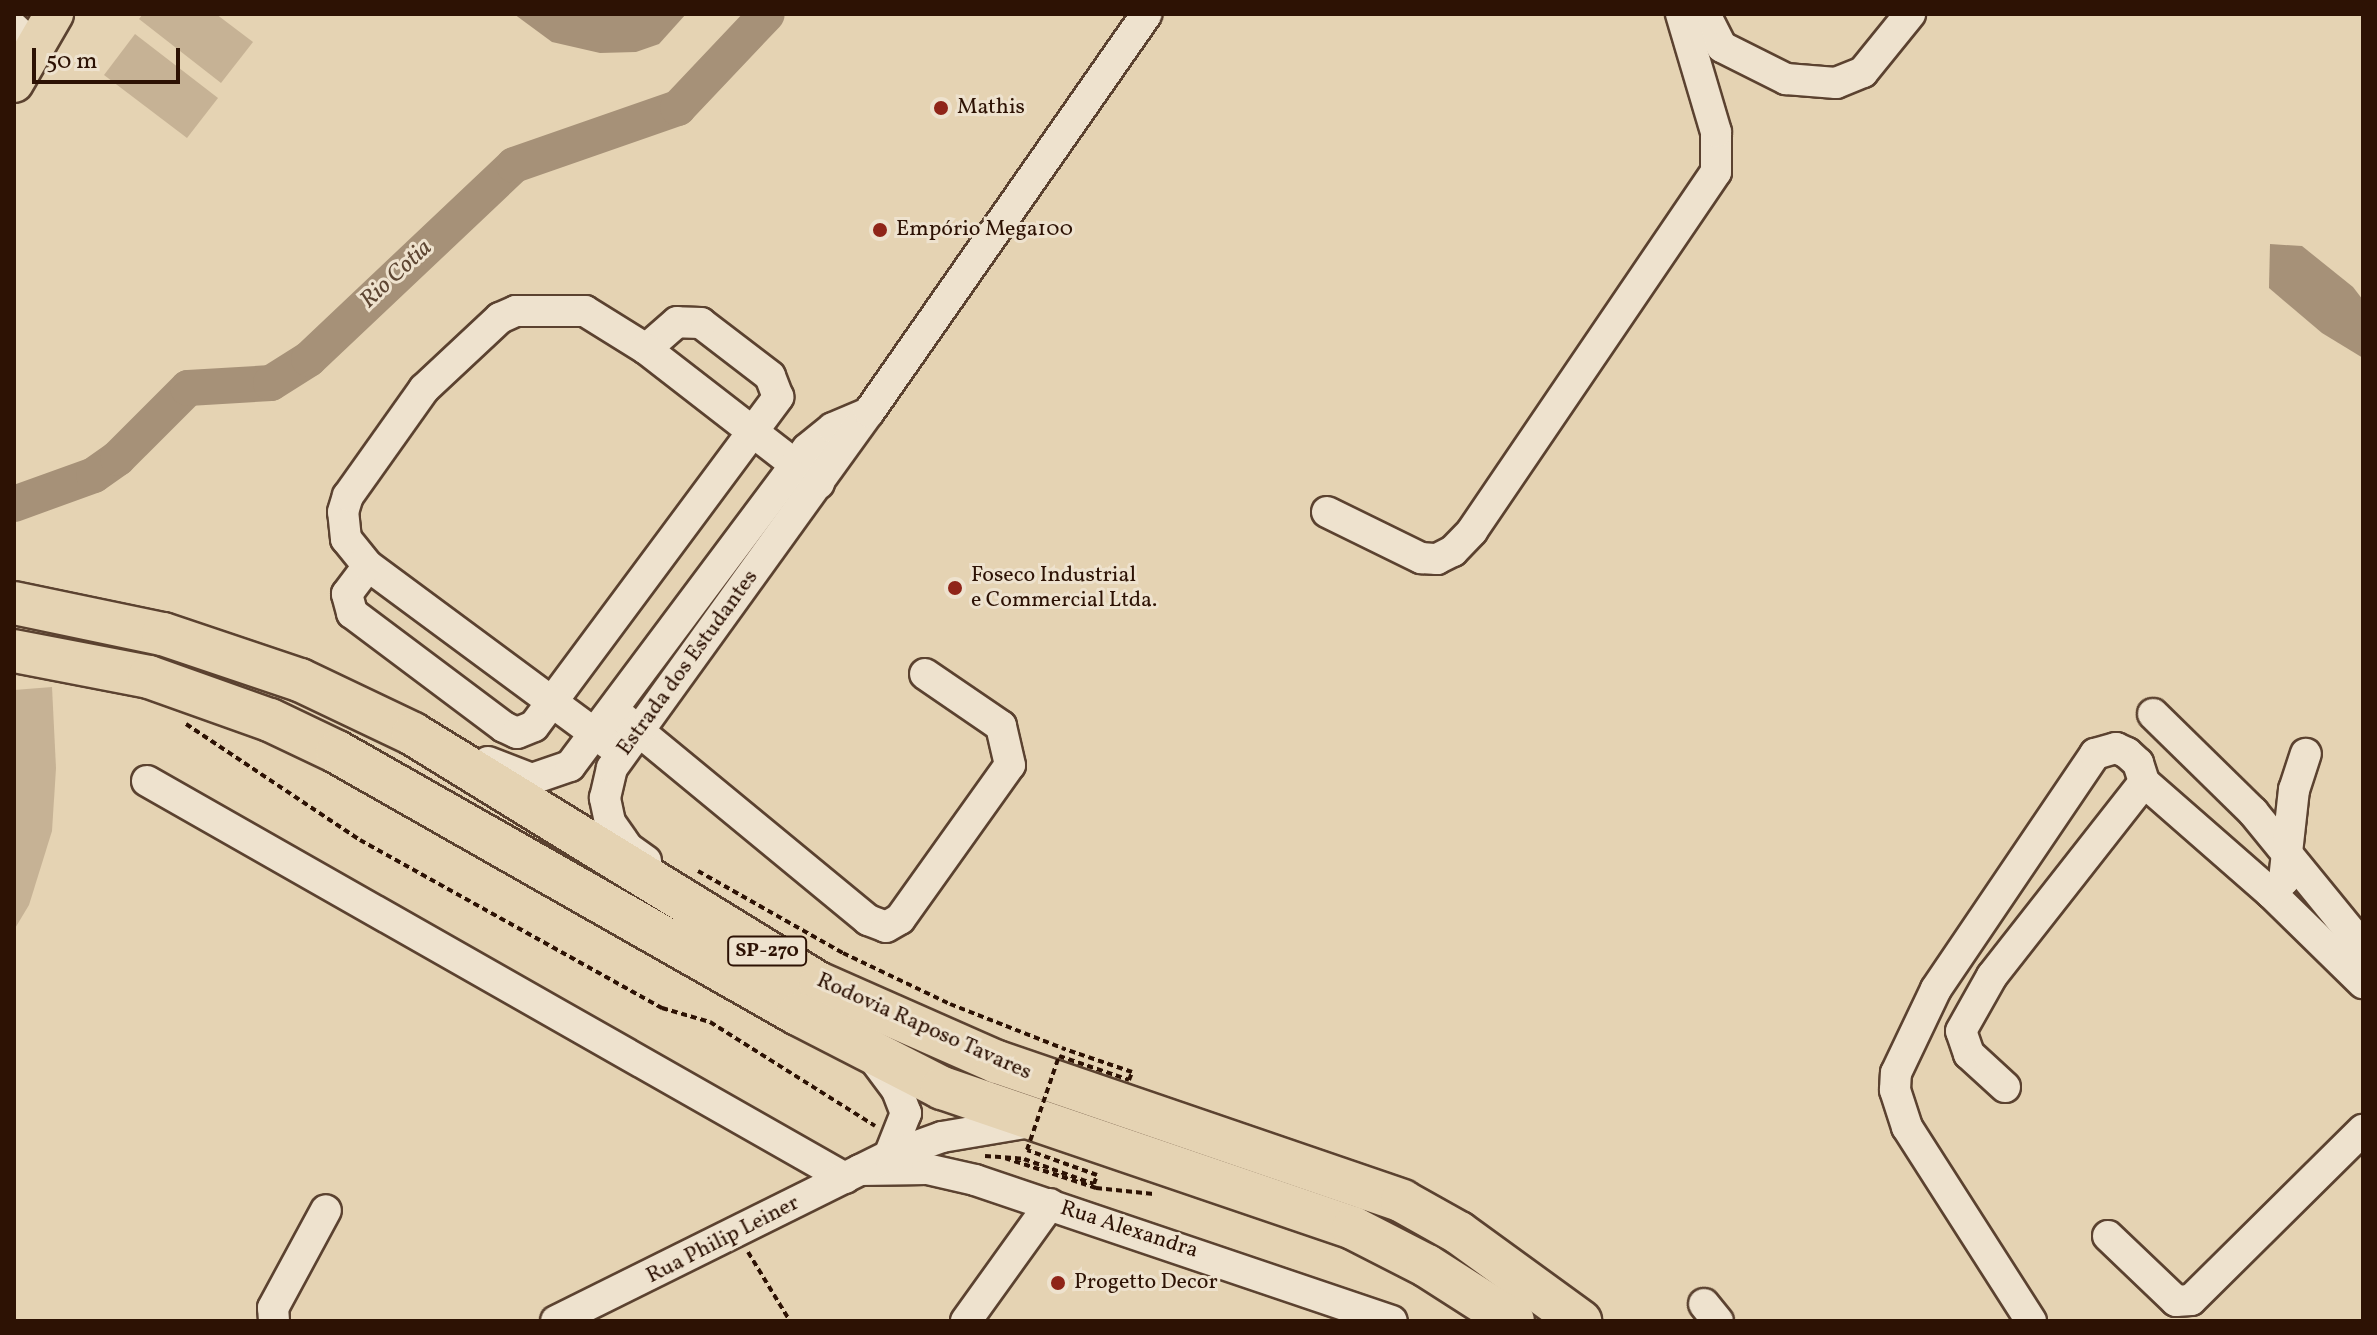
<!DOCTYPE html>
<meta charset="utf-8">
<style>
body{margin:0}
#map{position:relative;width:2377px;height:1335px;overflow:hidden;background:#e5d3b3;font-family:Vollkorn,serif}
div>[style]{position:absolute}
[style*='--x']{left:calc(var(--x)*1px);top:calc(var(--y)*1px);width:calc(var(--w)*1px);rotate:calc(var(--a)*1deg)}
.green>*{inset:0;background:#c6b295}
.water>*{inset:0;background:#a69178}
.river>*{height:36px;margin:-18px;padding:0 18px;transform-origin:18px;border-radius:18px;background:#a69178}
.path>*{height:4px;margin-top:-2px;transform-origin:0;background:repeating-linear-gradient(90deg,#2d1204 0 6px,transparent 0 10px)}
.roads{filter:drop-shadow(2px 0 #5b4230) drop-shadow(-2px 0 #5b4230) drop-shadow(0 2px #5b4230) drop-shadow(0 -2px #5b4230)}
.minor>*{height:30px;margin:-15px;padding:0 15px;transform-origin:15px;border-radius:15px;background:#eee2ce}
.major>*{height:38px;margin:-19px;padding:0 19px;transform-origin:19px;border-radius:19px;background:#e5d3b3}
.highway>*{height:42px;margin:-21px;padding:0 21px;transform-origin:21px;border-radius:21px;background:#e5d3b3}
.path-bridge>*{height:4px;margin-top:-2px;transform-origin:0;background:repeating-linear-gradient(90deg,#2d1204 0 6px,transparent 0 10px)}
.dots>*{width:22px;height:22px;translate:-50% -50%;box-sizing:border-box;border:4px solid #eee2ce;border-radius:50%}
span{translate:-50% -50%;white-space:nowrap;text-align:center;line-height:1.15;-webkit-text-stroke:6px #eee2ce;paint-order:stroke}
.shield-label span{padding:2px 6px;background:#eee2ce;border:2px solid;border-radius:6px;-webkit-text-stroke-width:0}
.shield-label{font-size:20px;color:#2d1204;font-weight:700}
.poi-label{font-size:22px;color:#2d1204}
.left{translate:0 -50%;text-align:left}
.street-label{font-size:22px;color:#2d1204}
.water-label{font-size:24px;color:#5d4532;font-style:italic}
.frame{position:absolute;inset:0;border:16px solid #2d1204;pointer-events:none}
.scale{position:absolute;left:32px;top:48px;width:148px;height:36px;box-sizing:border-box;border:4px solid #2d1204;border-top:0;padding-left:10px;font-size:24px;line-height:28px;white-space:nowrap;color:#2d1204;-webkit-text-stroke:6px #eee2ce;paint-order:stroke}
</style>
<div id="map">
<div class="green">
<div style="clip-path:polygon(143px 14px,216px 14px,253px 42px,221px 83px,139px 19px)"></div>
<div style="clip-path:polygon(135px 34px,218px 98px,187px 138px,104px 75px)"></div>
<div style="clip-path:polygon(52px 687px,56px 768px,52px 831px,29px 905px,14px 930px,14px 690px)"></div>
</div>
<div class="water">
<div style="clip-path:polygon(514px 14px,686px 14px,659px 44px,636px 52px,600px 53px,552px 42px)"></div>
<div style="clip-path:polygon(2270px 244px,2302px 246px,2353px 287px,2363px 300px,2363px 358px,2322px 333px,2269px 288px)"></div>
</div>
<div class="river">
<div style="--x:14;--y:504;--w:85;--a:-19.9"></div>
<div style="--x:94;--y:475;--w:29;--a:-35"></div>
<div style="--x:118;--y:458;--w:99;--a:-45"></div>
<div style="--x:188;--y:388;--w:83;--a:-3.4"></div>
<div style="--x:271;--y:383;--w:45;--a:-32.3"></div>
<div style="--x:309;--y:359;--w:282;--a:-43.4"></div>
<div style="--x:514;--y:165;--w:174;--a:-19.2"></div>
<div style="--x:678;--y:108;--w:129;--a:-46.6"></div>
</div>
<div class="path">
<div style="--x:186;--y:724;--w:209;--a:33.7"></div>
<div style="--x:360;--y:840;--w:346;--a:29.1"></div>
<div style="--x:662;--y:1008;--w:50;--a:16.3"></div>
<div style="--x:710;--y:1022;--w:195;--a:32.2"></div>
<div style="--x:698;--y:871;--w:167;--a:29.5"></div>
<div style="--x:843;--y:953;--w:119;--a:25.5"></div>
<div style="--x:950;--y:1004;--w:120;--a:21.4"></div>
<div style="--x:985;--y:1156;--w:39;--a:4"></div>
<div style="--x:1005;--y:1158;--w:96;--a:18.2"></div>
<div style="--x:1096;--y:1188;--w:58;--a:5.9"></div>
<div style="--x:748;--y:1252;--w:81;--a:58.7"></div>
</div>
<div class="roads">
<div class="minor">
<div style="--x:1705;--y:14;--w:37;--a:63"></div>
<div style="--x:1722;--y:47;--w:72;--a:26.6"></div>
<div style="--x:1786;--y:79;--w:50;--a:4.6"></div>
<div style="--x:1836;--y:83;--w:29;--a:-22"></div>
<div style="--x:1863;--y:72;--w:75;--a:-51"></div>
<div style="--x:14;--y:28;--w:29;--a:44"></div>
<div style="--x:1327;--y:512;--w:105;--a:26.1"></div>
<div style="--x:1421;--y:558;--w:16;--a:4"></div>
<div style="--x:1437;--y:559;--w:18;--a:-27"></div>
<div style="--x:1453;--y:551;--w:28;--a:-46"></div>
<div style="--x:1472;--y:531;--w:434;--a:-55.8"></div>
<div style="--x:1716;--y:172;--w:40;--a:-90"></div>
<div style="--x:1716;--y:132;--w:123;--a:-106.5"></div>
<div style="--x:368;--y:566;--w:35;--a:127"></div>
<div style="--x:347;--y:594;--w:20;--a:75"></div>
<div style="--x:352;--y:613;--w:190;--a:36.9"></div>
<div style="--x:504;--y:727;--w:14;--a:25"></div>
<div style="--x:517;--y:733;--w:18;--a:-22"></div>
<div style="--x:534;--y:726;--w:410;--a:-53.4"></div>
<div style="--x:778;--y:397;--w:22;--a:-111"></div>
<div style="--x:770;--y:376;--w:87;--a:-142.5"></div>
<div style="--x:701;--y:323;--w:24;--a:-178"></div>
<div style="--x:677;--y:322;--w:41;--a:138.9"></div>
<div style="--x:2153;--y:714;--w:140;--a:44.4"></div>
<div style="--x:2253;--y:812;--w:174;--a:50.8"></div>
<div style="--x:623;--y:718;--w:318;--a:39.5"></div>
<div style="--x:868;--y:920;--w:19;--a:21"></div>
<div style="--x:886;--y:927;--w:16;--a:-30"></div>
<div style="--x:900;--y:919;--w:189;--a:-54.5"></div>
<div style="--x:1010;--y:765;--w:40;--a:-103"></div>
<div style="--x:1001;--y:726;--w:92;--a:-145.6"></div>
<div style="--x:621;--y:753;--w:315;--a:-143.5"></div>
<div style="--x:368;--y:566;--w:35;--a:-129"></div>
<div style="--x:346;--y:539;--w:27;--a:-96"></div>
<div style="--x:343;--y:512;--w:17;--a:-73"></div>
<div style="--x:348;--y:496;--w:131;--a:-54.6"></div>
<div style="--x:424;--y:389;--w:104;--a:-43.1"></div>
<div style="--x:500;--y:318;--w:17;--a:-24"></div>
<div style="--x:516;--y:311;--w:69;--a:0"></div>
<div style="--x:585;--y:311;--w:72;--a:31.9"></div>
<div style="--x:646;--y:349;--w:219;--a:37.8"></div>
<div style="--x:488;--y:762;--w:47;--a:21.1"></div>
<div style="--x:532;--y:779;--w:40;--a:-18.9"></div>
<div style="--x:570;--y:766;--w:396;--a:-53.2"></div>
<div style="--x:807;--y:449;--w:33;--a:-39"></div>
<div style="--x:833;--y:428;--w:38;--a:-23"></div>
<div style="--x:147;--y:781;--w:803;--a:29.63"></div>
<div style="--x:646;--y:861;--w:22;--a:-144"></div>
<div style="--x:628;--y:848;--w:32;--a:-125"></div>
<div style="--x:610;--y:822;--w:25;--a:-102"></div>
<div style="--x:605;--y:798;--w:31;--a:-77"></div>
<div style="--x:612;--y:768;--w:439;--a:-54.2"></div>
<div style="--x:869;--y:412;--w:485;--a:-55.1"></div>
<div style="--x:2271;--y:893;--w:129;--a:44.4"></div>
<div style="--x:871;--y:1055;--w:44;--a:53.4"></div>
<div style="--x:897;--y:1090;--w:25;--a:69"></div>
<div style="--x:906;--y:1113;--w:46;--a:111.6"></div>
<div style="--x:2005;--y:1087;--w:49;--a:-137.5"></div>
<div style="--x:1969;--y:1054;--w:24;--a:-109"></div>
<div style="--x:1961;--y:1031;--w:63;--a:-60.6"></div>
<div style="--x:1992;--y:976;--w:246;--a:-51.9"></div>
<div style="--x:2144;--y:782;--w:169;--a:41.2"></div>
<div style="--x:2271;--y:893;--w:18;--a:-45"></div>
<div style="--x:2284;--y:880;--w:91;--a:-83.7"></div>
<div style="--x:2294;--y:790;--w:38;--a:-72"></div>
<div style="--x:860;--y:1170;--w:67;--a:-0.9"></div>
<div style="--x:927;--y:1169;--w:49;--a:12.9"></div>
<div style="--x:975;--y:1180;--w:440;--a:18.7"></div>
<div style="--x:2108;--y:1236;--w:94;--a:43.7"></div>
<div style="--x:2176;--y:1301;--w:15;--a:-4"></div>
<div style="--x:2191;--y:1300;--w:242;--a:-44.7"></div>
<div style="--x:1704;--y:1304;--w:22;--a:51"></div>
<div style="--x:274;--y:1321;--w:13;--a:-94"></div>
<div style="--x:273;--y:1308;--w:111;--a:-61.6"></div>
<div style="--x:556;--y:1321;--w:372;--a:-26.4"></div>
<div style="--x:889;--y:1156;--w:56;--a:-19.7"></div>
<div style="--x:942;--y:1137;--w:90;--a:-9.6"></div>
<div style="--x:966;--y:1321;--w:144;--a:-54.3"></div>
<div style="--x:2031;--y:1321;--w:230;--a:-122.6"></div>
<div style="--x:1907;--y:1127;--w:39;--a:-108"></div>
<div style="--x:1895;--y:1090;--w:17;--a:-87"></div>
<div style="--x:1896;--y:1073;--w:93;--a:-64.5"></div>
<div style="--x:1936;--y:989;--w:284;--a:-55.9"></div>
<div style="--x:2095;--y:754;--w:22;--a:-16"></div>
<div style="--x:2116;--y:748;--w:12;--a:24"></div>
<div style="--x:2127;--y:753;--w:15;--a:42"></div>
<div style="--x:2138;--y:763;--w:20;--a:72"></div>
</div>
<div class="major">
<div style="--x:14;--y:83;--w:80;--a:-59.9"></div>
</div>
<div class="highway">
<div style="--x:14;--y:603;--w:152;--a:11.8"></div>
<div style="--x:163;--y:634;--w:145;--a:18.6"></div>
<div style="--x:300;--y:680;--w:125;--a:25.5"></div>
<div style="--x:413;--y:734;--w:478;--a:31.6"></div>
<div style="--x:820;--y:984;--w:193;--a:23.8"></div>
<div style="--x:997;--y:1062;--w:428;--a:18.9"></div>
<div style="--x:1402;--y:1201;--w:65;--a:29.3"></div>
<div style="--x:1459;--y:1233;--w:150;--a:36"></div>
<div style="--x:14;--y:651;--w:137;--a:10.9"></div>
<div style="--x:149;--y:677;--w:128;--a:19.6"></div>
<div style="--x:270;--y:720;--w:74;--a:25.5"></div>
<div style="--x:337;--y:752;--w:530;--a:29.61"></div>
<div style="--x:798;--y:1014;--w:162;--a:27.2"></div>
<div style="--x:942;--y:1088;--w:434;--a:18.8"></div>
<div style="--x:1353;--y:1228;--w:83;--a:27.2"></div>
<div style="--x:1427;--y:1266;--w:102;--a:32.6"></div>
</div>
</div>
<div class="path-bridge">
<div style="--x:1024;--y:1159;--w:74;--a:19.7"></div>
<div style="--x:1094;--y:1184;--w:9;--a:-72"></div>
<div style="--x:1097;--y:1175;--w:74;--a:-160.3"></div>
<div style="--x:1027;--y:1150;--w:99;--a:-71.2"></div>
<div style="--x:1059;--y:1056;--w:74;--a:18.9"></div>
<div style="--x:1129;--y:1080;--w:9;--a:-69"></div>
<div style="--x:1132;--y:1072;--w:74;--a:-161.1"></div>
</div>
<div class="dots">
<div style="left:941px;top:108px;background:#8f2418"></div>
<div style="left:880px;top:230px;background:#8f2418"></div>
<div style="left:955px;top:588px;background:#8f2418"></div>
<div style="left:1058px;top:1283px;background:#8f2418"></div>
</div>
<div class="shield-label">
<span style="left:767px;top:951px">SP-270</span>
</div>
<div class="poi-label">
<span class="left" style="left:957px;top:108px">Mathis</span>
<span class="left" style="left:896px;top:230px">Empório Mega100</span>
<span class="left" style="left:971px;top:588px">Foseco Industrial<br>e Commercial Ltda.</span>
<span class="left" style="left:1074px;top:1283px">Progetto Decor</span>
</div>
<div class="street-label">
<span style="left:688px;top:663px;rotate:-54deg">Estrada dos Estudantes</span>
<span style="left:924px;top:1027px;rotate:24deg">Rodovia Raposo Tavares</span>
<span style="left:1129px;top:1230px;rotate:18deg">Rua Alexandra</span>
<span style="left:723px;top:1240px;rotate:-27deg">Rua Philip Leiner</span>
</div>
<div class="water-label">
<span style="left:397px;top:275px;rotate:-43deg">Rio Cotia</span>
</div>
<div class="frame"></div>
<div class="scale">50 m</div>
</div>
